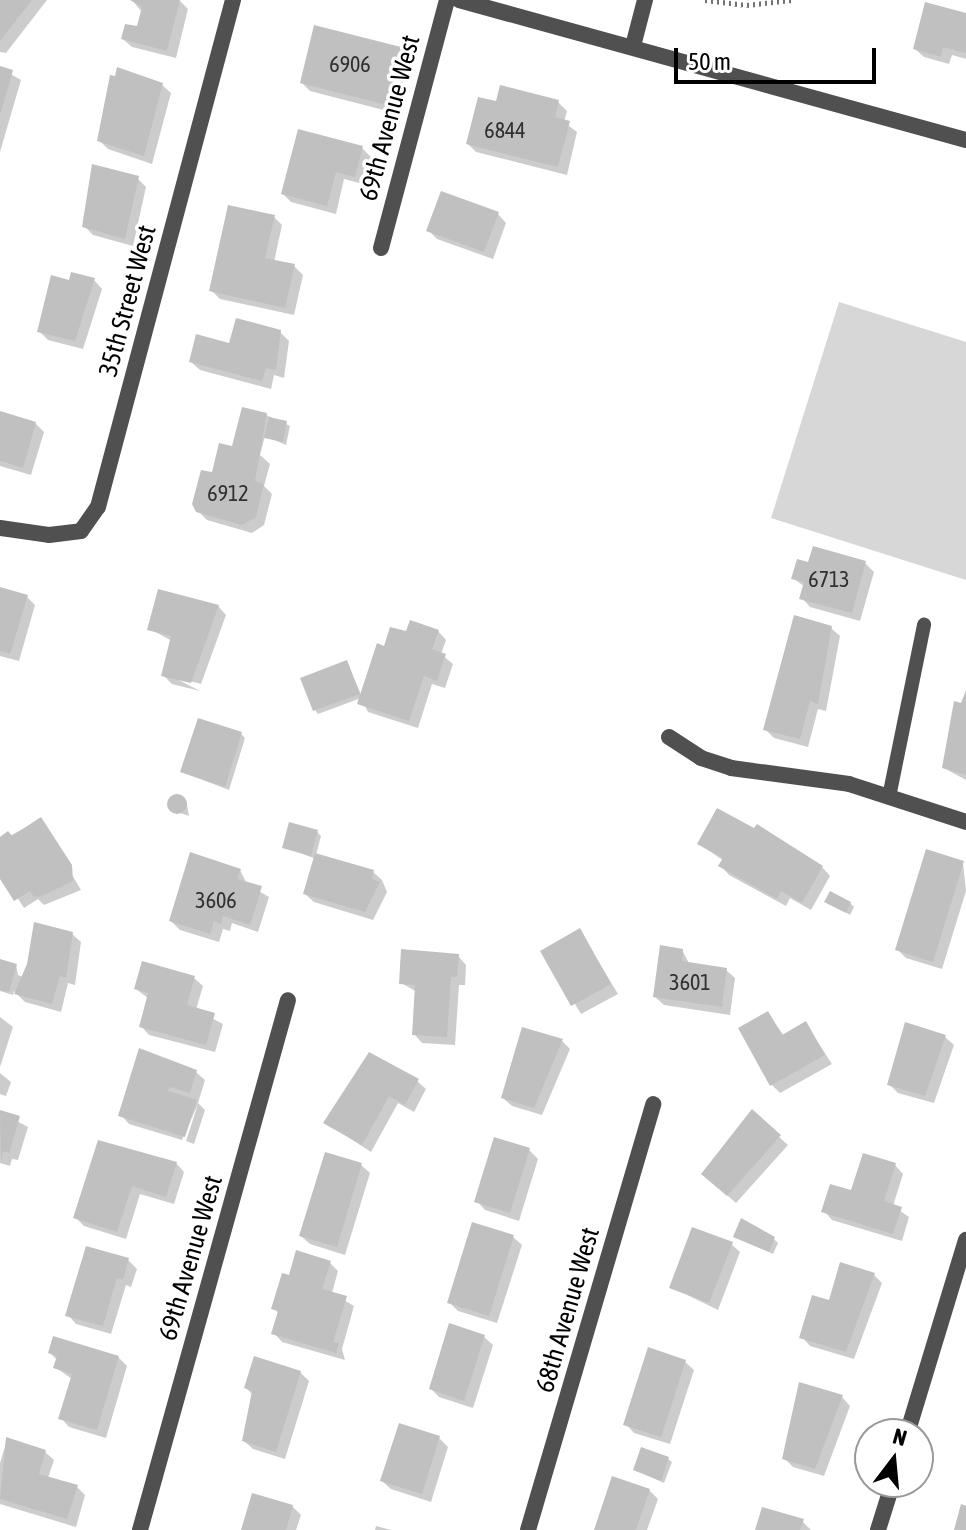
<!DOCTYPE html>
<style>
body{margin:0}
#map{position:relative;width:966px;height:1530px;overflow:hidden;background:#fff;font-family:"Asap Condensed",sans-serif}
div>[style]{position:absolute}
[style*='--x']{left:calc(var(--x)*1px);top:calc(var(--y)*1px);width:calc(var(--w)*1px);rotate:calc(var(--a)*1deg)}
.green>*{inset:0;background:#d7d7d7}
.shadow>*{inset:0;background:#0003}
.building>*{inset:0;background:#c0c0c0}
.round{border-radius:50%}
.path>*{height:5px;margin-top:-2.5px;transform-origin:0;background:repeating-linear-gradient(90deg,#727272 0 2px,transparent 0 6px)}
.service>*{height:14px;margin:-7px;padding:0 7px;transform-origin:7px;border-radius:7px;background:#505050}
.minor>*{height:16px;margin:-8px;padding:0 8px;transform-origin:8px;border-radius:8px;background:#505050}
.tertiary>*{height:16px;margin:-8px;padding:0 8px;transform-origin:8px;border-radius:8px;background:#505050}
span{translate:-50% -50%;white-space:nowrap;text-align:center;line-height:1.15;-webkit-text-stroke:7px #fff;paint-order:stroke}
.number-label{font-size:22px;color:#303030}
.number-label span{-webkit-text-stroke-width:0}
.street-label{font-size:26px;color:#000}
.north{position:absolute;left:854px;top:1418px;width:80px;height:80px;box-sizing:border-box;background:#fff;border:2px solid #999;border-radius:50%;rotate:16deg;font-size:22px;font-weight:700;line-height:32px;text-align:center;color:#000}
.north::after{content:'';display:block;margin:auto;width:28px;height:36px;background:#000;clip-path:polygon(50% 0,100% 100%,50% 72%,0 100%)}
.scale{position:absolute;left:674px;top:48px;width:202px;height:36px;box-sizing:border-box;border:4px solid #000;border-top:0;padding-left:10px;font-size:24px;line-height:28px;white-space:nowrap;color:#000;-webkit-text-stroke:6px #fff;paint-order:stroke}
</style>
<div id="map">
<div class="green">
<div style="clip-path:polygon(839px 302px,966px 342px,966px 580px,771px 518px)"></div>
</div>
<div class="shadow">
<div style="clip-path:polygon(0 0,47px 0,6px 53px,0 52px)"></div>
<div style="clip-path:polygon(132px 0,179px 0,188px 9px,176px 58px,132px 47px,123px 39px,138px 29px,142px 12px)"></div>
<div style="clip-path:polygon(966px 15px,966px 59px,952px 55px,949px 64px,924px 57px,915px 49px)"></div>
<div style="clip-path:polygon(400px 48px,409px 57px,395px 113px,310px 91px,302px 83px)"></div>
<div style="clip-path:polygon(0 68px,21px 80px,0 152px)"></div>
<div style="clip-path:polygon(162px 85px,171px 93px,152px 164px,108px 149px,99px 140px)"></div>
<div style="clip-path:polygon(558px 102px,567px 111px,564px 122px,577px 132px,567px 175px,476px 152px,468px 144px,497px 104px)"></div>
<div style="clip-path:polygon(362px 148px,371px 157px,363px 184px,344px 179px,336px 214px,291px 202px,283px 194px)"></div>
<div style="clip-path:polygon(137px 178px,146px 187px,133px 246px,93px 235px,85px 227px)"></div>
<div style="clip-path:polygon(498px 214px,506px 223px,493px 259px,437px 239px,428px 230px)"></div>
<div style="clip-path:polygon(274px 217px,282px 225px,274px 262px,294px 266px,303px 275px,294px 315px,220px 299px,211px 290px)"></div>
<div style="clip-path:polygon(94px 280px,102px 289px,83px 349px,48px 340px,39px 331px,70px 282px)"></div>
<div style="clip-path:polygon(280px 332px,289px 341px,284px 378px,274px 375px,271px 389px,200px 370px,191px 362px)"></div>
<div style="clip-path:polygon(0 413px,35px 423px,44px 432px,31px 475px,0 466px)"></div>
<div style="clip-path:polygon(266px 415px,290px 426px,286px 445px,265px 436px,260px 455px,270px 464px,264px 486px,272px 494px,264px 525px,252px 533px,207px 520px,198px 511px,213px 475px)"></div>
<div style="clip-path:polygon(865px 563px,874px 572px,860px 621px,810px 607px,802px 598px,805px 587px,793px 578px,810px 564px)"></div>
<div style="clip-path:polygon(0 589px,27px 597px,35px 605px,19px 661px,0 656px)"></div>
<div style="clip-path:polygon(218px 606px,226px 615px,201px 684px,171px 676px,200px 691px,172px 684px,163px 675px,172px 641px,150px 629px)"></div>
<div style="clip-path:polygon(831px 628px,840px 636px,826px 711px,818px 709px,808px 747px,774px 738px,765px 729px)"></div>
<div style="clip-path:polygon(438px 631px,446px 640px,441px 654px,453px 664px,445px 688px,432px 684px,418px 728px,368px 712px,361px 698px,318px 714px,315px 710px,347px 662px,362px 697px,385px 648px,407px 634px)"></div>
<div style="clip-path:polygon(966px 694px,966px 780px,944px 768px)"></div>
<div style="clip-path:polygon(241px 734px,245px 738px,229px 790px,182px 772px)"></div>
<div style="clip-path:polygon(169px 799px,186px 800px,189px 816px,171px 810px)"></div>
<div style="clip-path:polygon(40px 820px,81px 890px,44px 905px,38px 899px,24px 908px,0 871px,0 841px)"></div>
<div style="clip-path:polygon(317px 832px,321px 836px,316px 855px,373px 872px,382px 880px,387px 892px,373px 920px,314px 902px,305px 894px,316px 859px,284px 847px)"></div>
<div style="clip-path:polygon(699px 844px,822px 867px,830px 876px,811px 910px,790px 898px,786px 906px,729px 875px,721px 866px,724px 861px)"></div>
<div style="clip-path:polygon(963px 863px,966px 891px,942px 969px,906px 958px,897px 949px)"></div>
<div style="clip-path:polygon(240px 870px,247px 884px,269px 897px,258px 932px,232px 923px,230px 931px,223px 929px,219px 942px,180px 930px,171px 921px)"></div>
<div style="clip-path:polygon(827px 901px,850px 903px,854px 907px,850px 915px)"></div>
<div style="clip-path:polygon(580px 931px,618px 994px,581px 1014px,543px 951px)"></div>
<div style="clip-path:polygon(72px 934px,81px 942px,75px 985px,68px 983px,61px 1012px,25px 1002px,14px 991px,13px 995px,0 991px,0 961px,16px 965px,18px 975px,25px 978px)"></div>
<div style="clip-path:polygon(682px 950px,690px 965px,726px 970px,735px 978px,730px 1015px,664px 1005px,655px 997px)"></div>
<div style="clip-path:polygon(458px 956px,466px 965px,465px 985px,459px 985px,455px 1045px,422px 1043px,414px 1034px,417px 992px,401px 983px)"></div>
<div style="clip-path:polygon(194px 978px,203px 986px,196px 1010px,223px 1024px,215px 1052px,149px 1035px,141px 1026px,148px 998px,136px 989px)"></div>
<div style="clip-path:polygon(768px 1013px,784px 1036px,806px 1024px,832px 1064px,780px 1093px,772px 1085px)"></div>
<div style="clip-path:polygon(0 1017px,13px 1027px,0 1067px)"></div>
<div style="clip-path:polygon(945px 1037px,954px 1045px,934px 1103px,898px 1093px,889px 1084px)"></div>
<div style="clip-path:polygon(562px 1041px,570px 1049px,542px 1115px,512px 1106px,503px 1098px)"></div>
<div style="clip-path:polygon(196px 1072px,205px 1080px,198px 1103px,205px 1110px,194px 1144px,186px 1141px,198px 1104px,182px 1140px,129px 1124px,121px 1115px)"></div>
<div style="clip-path:polygon(0 1073px,11px 1082px,6px 1096px,0 1094px)"></div>
<div style="clip-path:polygon(417px 1081px,426px 1089px,414px 1112px,398px 1103px,371px 1152px,326px 1123px)"></div>
<div style="clip-path:polygon(0 1112px,28px 1127px,18px 1160px,12px 1159px,10px 1166px,0 1163px)"></div>
<div style="clip-path:polygon(752px 1112px,788px 1145px,736px 1203px,712px 1182px)"></div>
<div style="clip-path:polygon(99px 1143px,176px 1163px,184px 1172px,174px 1204px,140px 1194px,126px 1239px,84px 1226px,76px 1218px)"></div>
<div style="clip-path:polygon(529px 1150px,538px 1159px,519px 1221px,485px 1210px,477px 1201px)"></div>
<div style="clip-path:polygon(361px 1165px,370px 1173px,345px 1255px,310px 1244px,301px 1236px)"></div>
<div style="clip-path:polygon(895px 1165px,903px 1174px,893px 1206px,909px 1217px,902px 1241px,832px 1220px,824px 1211px)"></div>
<div style="clip-path:polygon(736px 1236px,774px 1239px,778px 1243px,773px 1254px)"></div>
<div style="clip-path:polygon(513px 1237px,522px 1245px,497px 1323px,458px 1311px,449px 1302px)"></div>
<div style="clip-path:polygon(731px 1244px,740px 1252px,718px 1310px,671px 1287px)"></div>
<div style="clip-path:polygon(128px 1260px,137px 1269px,131px 1287px,126px 1285px,111px 1334px,76px 1324px,68px 1315px)"></div>
<div style="clip-path:polygon(329px 1262px,338px 1271px,332px 1293px,354px 1306px,342px 1349px,345px 1360px,282px 1342px,274px 1333px,279px 1314px,274px 1308px,290px 1277px)"></div>
<div style="clip-path:polygon(874px 1275px,882px 1283px,854px 1359px,810px 1346px,802px 1337px,830px 1302px)"></div>
<div style="clip-path:polygon(484px 1337px,493px 1345px,473px 1408px,439px 1397px,431px 1389px)"></div>
<div style="clip-path:polygon(50px 1353px,118px 1357px,127px 1366px,106px 1438px,69px 1427px,61px 1418px,72px 1379px,55px 1367px,57px 1360px)"></div>
<div style="clip-path:polygon(685px 1362px,694px 1370px,670px 1444px,634px 1433px,626px 1424px)"></div>
<div style="clip-path:polygon(300px 1372px,309px 1381px,285px 1459px,253px 1449px,244px 1441px,253px 1395px,246px 1388px)"></div>
<div style="clip-path:polygon(842px 1397px,850px 1406px,824px 1476px,793px 1467px,784px 1458px)"></div>
<div style="clip-path:polygon(439px 1438px,448px 1447px,431px 1502px,391px 1489px,382px 1481px)"></div>
<div style="clip-path:polygon(7px 1440px,45px 1452px,54px 1460px,48px 1478px,77px 1487px,85px 1495px,76px 1527px,0 1504px,0 1463px)"></div>
<div style="clip-path:polygon(668px 1459px,672px 1462px,664px 1483px,635px 1470px)"></div>
<div style="clip-path:polygon(649px 1490px,658px 1499px,647px 1530px,596px 1530px)"></div>
<div style="clip-path:polygon(292px 1506px,301px 1515px,296px 1530px,243px 1530px)"></div>
<div style="clip-path:polygon(802px 1521px,811px 1530px,758px 1530px)"></div>
<div style="clip-path:polygon(376px 1526px,391px 1530px,375px 1530px)"></div>
</div>
<div class="building">
<div style="clip-path:polygon(0 0,32px 0,0 41px)"></div>
<div style="clip-path:polygon(130px 0,180px 0,167px 51px,121px 39px,125px 24px,137px 26px,142px 7px)"></div>
<div style="clip-path:polygon(925px 2px,966px 13px,966px 53px,943px 47px,941px 57px,913px 49px)"></div>
<div style="clip-path:polygon(314px 25px,401px 47px,387px 105px,300px 83px)"></div>
<div style="clip-path:polygon(0 66px,13px 70px,1px 112px,0 112px)"></div>
<div style="clip-path:polygon(117px 67px,163px 83px,144px 156px,97px 141px,110px 75px,115px 76px)"></div>
<div style="clip-path:polygon(500px 85px,559px 100px,555px 117px,570px 121px,558px 167px,466px 144px,478px 97px,496px 101px)"></div>
<div style="clip-path:polygon(298px 129px,363px 146px,355px 177px,336px 172px,327px 206px,281px 194px)"></div>
<div style="clip-path:polygon(92px 164px,139px 176px,125px 239px,82px 227px)"></div>
<div style="clip-path:polygon(441px 191px,499px 212px,484px 252px,426px 231px)"></div>
<div style="clip-path:polygon(228px 205px,275px 215px,265px 258px,295px 264px,285px 308px,209px 291px)"></div>
<div style="clip-path:polygon(71px 272px,95px 278px,75px 341px,37px 332px,51px 275px,69px 280px)"></div>
<div style="clip-path:polygon(236px 318px,281px 330px,276px 370px,266px 368px,262px 381px,189px 362px,196px 334px,229px 343px)"></div>
<div style="clip-path:polygon(242px 407px,267px 413px,255px 481px,264px 484px,256px 517px,242px 525px,196px 512px,192px 504px,201px 470px,212px 472px,219px 443px,232px 446px)"></div>
<div style="clip-path:polygon(0 411px,36px 422px,23px 468px,0 461px)"></div>
<div style="clip-path:polygon(269px 417px,287px 421px,283px 442px,264px 438px)"></div>
<div style="clip-path:polygon(813px 546px,866px 561px,852px 613px,799px 599px,804px 582px,791px 579px,797px 559px,808px 562px)"></div>
<div style="clip-path:polygon(0 587px,28px 595px,10px 654px,0 651px)"></div>
<div style="clip-path:polygon(158px 589px,219px 605px,191px 683px,161px 676px,171px 636px,147px 630px)"></div>
<div style="clip-path:polygon(794px 615px,832px 626px,818px 704px,810px 701px,800px 739px,763px 730px)"></div>
<div style="clip-path:polygon(410px 620px,439px 630px,432px 649px,446px 654px,437px 681px,424px 676px,409px 721px,357px 704px,377px 643px,384px 646px,390px 627px,406px 631px)"></div>
<div style="clip-path:polygon(347px 660px,360px 694px,313px 711px,300px 678px)"></div>
<div style="clip-path:polygon(966px 690px,966px 775px,942px 768px,954px 701px,961px 703px)"></div>
<div style="clip-path:polygon(198px 718px,242px 732px,225px 787px,180px 772px)"></div>
<div class="round" style="left:167px;top:794px;width:20px;height:20px"></div>
<div style="clip-path:polygon(717px 808px,754px 828px,757px 824px,823px 866px,802px 903px,781px 891px,777px 899px,718px 866px,723px 858px,697px 844px)"></div>
<div style="clip-path:polygon(41px 817px,72px 865px,73px 881px,42px 896px,34px 897px,30px 891px,14px 901px,0 879px,0 837px,8px 831px,12px 836px)"></div>
<div style="clip-path:polygon(289px 822px,318px 830px,311px 856px,282px 848px)"></div>
<div style="clip-path:polygon(926px 849px,964px 861px,933px 962px,895px 950px)"></div>
<div style="clip-path:polygon(190px 852px,241px 869px,237px 879px,262px 886px,250px 925px,223px 916px,221px 924px,214px 921px,210px 934px,169px 921px)"></div>
<div style="clip-path:polygon(315px 853px,374px 870px,372px 879px,380px 882px,365px 912px,303px 894px)"></div>
<div style="clip-path:polygon(830px 891px,851px 902px,846px 913px,824px 902px)"></div>
<div style="clip-path:polygon(34px 922px,73px 932px,66px 978px,60px 976px,52px 1004px,14px 994px,27px 964px)"></div>
<div style="clip-path:polygon(580px 928px,611px 984px,571px 1006px,540px 951px)"></div>
<div style="clip-path:polygon(660px 945px,683px 949px,682px 961px,727px 968px,722px 1007px,653px 997px)"></div>
<div style="clip-path:polygon(401px 949px,459px 954px,457px 977px,451px 977px,447px 1037px,412px 1035px,415px 985px,399px 984px)"></div>
<div style="clip-path:polygon(0 959px,17px 964px,9px 992px,0 990px)"></div>
<div style="clip-path:polygon(142px 961px,195px 976px,187px 1005px,215px 1013px,206px 1045px,139px 1027px,148px 993px,134px 989px)"></div>
<div style="clip-path:polygon(768px 1011px,782px 1035px,806px 1021px,825px 1055px,770px 1086px,738px 1028px)"></div>
<div style="clip-path:polygon(905px 1022px,946px 1035px,925px 1096px,887px 1085px)"></div>
<div style="clip-path:polygon(522px 1027px,563px 1039px,534px 1108px,501px 1098px)"></div>
<div style="clip-path:polygon(139px 1048px,197px 1070px,190px 1093px,170px 1087px,168px 1091px,197px 1100px,185px 1137px,118px 1116px)"></div>
<div style="clip-path:polygon(369px 1052px,419px 1079px,405px 1105px,389px 1096px,362px 1145px,323px 1123px)"></div>
<div style="clip-path:polygon(752px 1109px,781px 1135px,727px 1196px,701px 1174px)"></div>
<div style="clip-path:polygon(0 1110px,20px 1116px,9px 1153px,3px 1151px,1px 1161px)"></div>
<div style="clip-path:polygon(494px 1137px,530px 1148px,510px 1213px,474px 1202px)"></div>
<div style="clip-path:polygon(98px 1140px,177px 1162px,166px 1197px,132px 1186px,117px 1232px,73px 1218px)"></div>
<div style="clip-path:polygon(325px 1152px,362px 1163px,337px 1247px,299px 1236px)"></div>
<div style="clip-path:polygon(863px 1153px,896px 1163px,884px 1201px,902px 1207px,893px 1234px,821px 1212px,830px 1184px,851px 1190px)"></div>
<div style="clip-path:polygon(741px 1218px,775px 1237px,769px 1252px,733px 1237px)"></div>
<div style="clip-path:polygon(472px 1222px,514px 1235px,489px 1316px,447px 1303px)"></div>
<div style="clip-path:polygon(692px 1227px,733px 1242px,709px 1303px,669px 1288px)"></div>
<div style="clip-path:polygon(86px 1246px,129px 1258px,123px 1280px,117px 1278px,103px 1326px,65px 1316px)"></div>
<div style="clip-path:polygon(296px 1250px,331px 1261px,322px 1289px,347px 1296px,333px 1342px,339px 1343px,336px 1353px,271px 1334px,278px 1311px,271px 1309px,282px 1273px,289px 1275px)"></div>
<div style="clip-path:polygon(840px 1262px,875px 1273px,846px 1352px,799px 1338px,812px 1295px,829px 1300px)"></div>
<div style="clip-path:polygon(449px 1323px,485px 1335px,464px 1401px,429px 1389px)"></div>
<div style="clip-path:polygon(53px 1336px,119px 1356px,97px 1430px,58px 1419px,72px 1374px,53px 1368px,57px 1356px,48px 1353px)"></div>
<div style="clip-path:polygon(648px 1347px,686px 1360px,661px 1437px,623px 1425px)"></div>
<div style="clip-path:polygon(254px 1356px,301px 1371px,276px 1452px,242px 1441px,252px 1391px,244px 1388px)"></div>
<div style="clip-path:polygon(799px 1382px,843px 1395px,815px 1469px,782px 1459px)"></div>
<div style="clip-path:polygon(399px 1423px,440px 1436px,422px 1494px,380px 1481px)"></div>
<div style="clip-path:polygon(6px 1437px,46px 1450px,39px 1474px,78px 1485px,67px 1519px,0 1499px)"></div>
<div style="clip-path:polygon(641px 1447px,669px 1457px,661px 1481px,633px 1470px)"></div>
<div style="clip-path:polygon(612px 1476px,650px 1489px,636px 1530px,594px 1530px)"></div>
<div style="clip-path:polygon(252px 1493px,293px 1505px,286px 1530px,241px 1530px)"></div>
<div style="clip-path:polygon(961px 1504px,966px 1506px,966px 1530px,954px 1530px)"></div>
<div style="clip-path:polygon(762px 1507px,804px 1519px,800px 1530px,755px 1530px)"></div>
</div>
<div class="path">
<div style="--x:705;--y:0;--w:42;--a:6.8"></div>
<div style="--x:747;--y:5;--w:45;--a:-6.3"></div>
</div>
<div class="service">
<div style="--x:889;--y:797;--w:176;--a:-78.5"></div>
</div>
<div class="minor">
<div style="--x:633;--y:46;--w:48;--a:-75.4"></div>
<div style="--x:381;--y:248;--w:257;--a:-75.1"></div>
<div style="--x:0;--y:528;--w:49;--a:8.1"></div>
<div style="--x:49;--y:535;--w:32;--a:-7"></div>
<div style="--x:81;--y:531;--w:29;--a:-55"></div>
<div style="--x:98;--y:507;--w:525;--a:-75.09"></div>
<div style="--x:669;--y:737;--w:38;--a:33"></div>
<div style="--x:701;--y:758;--w:32;--a:18"></div>
<div style="--x:731;--y:768;--w:119;--a:7.7"></div>
<div style="--x:849;--y:784;--w:123;--a:18"></div>
<div style="--x:140;--y:1530;--w:550;--a:-74.4"></div>
<div style="--x:528;--y:1530;--w:444;--a:-73.6"></div>
</div>
<div class="tertiary">
<div style="--x:459;--y:0;--w:526;--a:15.44"></div>
<div style="--x:907;--y:1434;--w:203;--a:-73.1"></div>
<div style="--x:878;--y:1530;--w:50;--a:-72.6"></div>
</div>
<div class="number-label">
<span style="left:350px;top:65px">6906</span>
<span style="left:505px;top:131px">6844</span>
<span style="left:228px;top:494px">6912</span>
<span style="left:829px;top:580px">6713</span>
<span style="left:216px;top:901px">3606</span>
<span style="left:690px;top:983px">3601</span>
</div>
<div class="street-label">
<span style="left:390px;top:118px;rotate:-75deg">69th Avenue West</span>
<span style="left:128px;top:301px;rotate:-75deg">35th Street West</span>
<span style="left:191px;top:1258px;rotate:-74deg">69th Avenue West</span>
<span style="left:568px;top:1310px;rotate:-74deg">68th Avenue West</span>
</div>
<div class="north">N</div>
<div class="scale">50 m</div>
</div>
